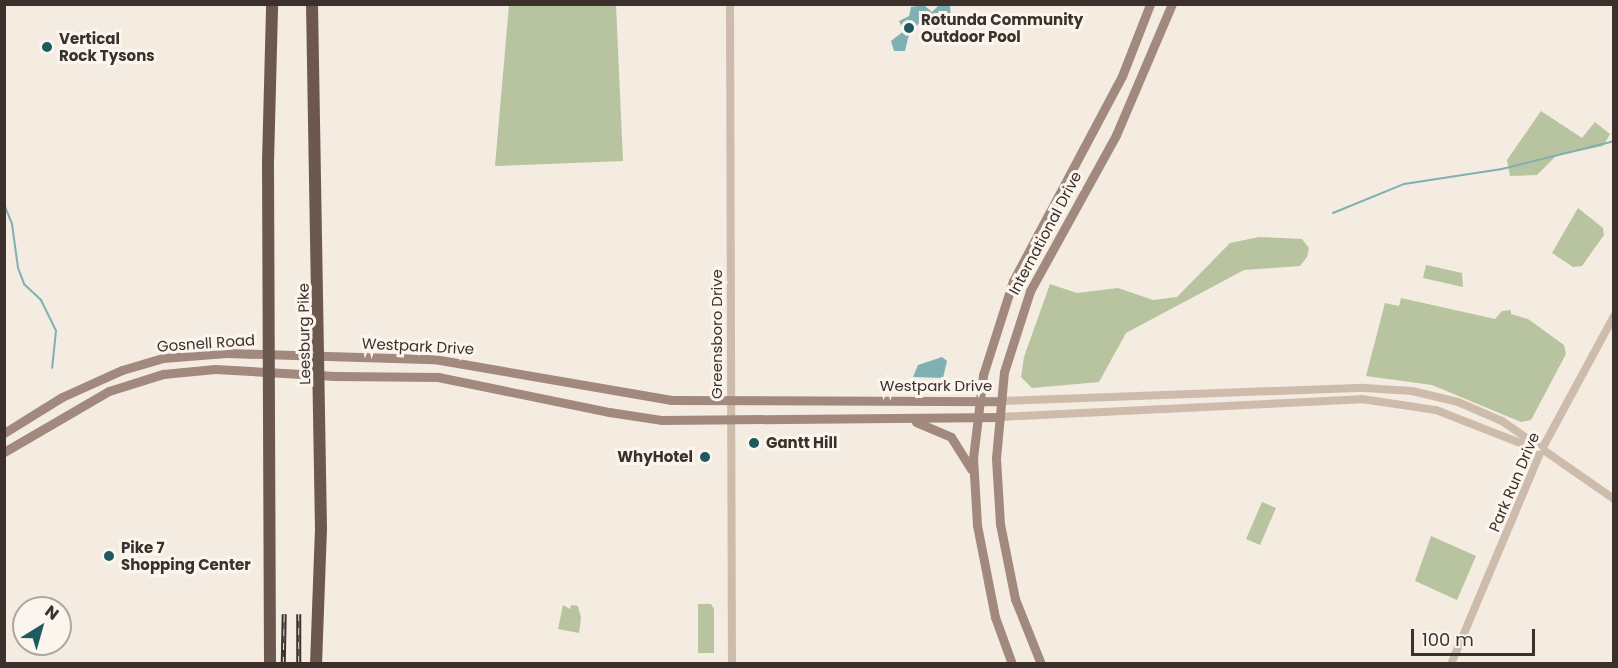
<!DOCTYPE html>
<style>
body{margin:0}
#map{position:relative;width:1618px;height:668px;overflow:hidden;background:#f4ebe1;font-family:Poppins,sans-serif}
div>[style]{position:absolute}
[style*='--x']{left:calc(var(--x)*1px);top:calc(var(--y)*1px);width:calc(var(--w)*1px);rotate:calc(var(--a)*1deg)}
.green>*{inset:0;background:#b8c4a0}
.water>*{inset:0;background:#7fb0b2}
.stream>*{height:2px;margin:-1px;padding:0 1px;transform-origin:1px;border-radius:1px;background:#7fb0b2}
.tertiary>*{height:8px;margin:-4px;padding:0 4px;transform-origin:4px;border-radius:4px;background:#cdbbac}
.secondary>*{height:9px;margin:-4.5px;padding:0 4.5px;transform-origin:4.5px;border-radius:4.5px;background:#a18a7d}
.trunk>*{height:12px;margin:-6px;padding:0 6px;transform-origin:6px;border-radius:6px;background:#6c584f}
.rail>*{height:4.5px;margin-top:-2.25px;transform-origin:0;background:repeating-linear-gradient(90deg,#fbf5ee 0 7px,#3b302b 0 14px);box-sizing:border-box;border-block:2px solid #3b302b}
.dots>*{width:16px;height:16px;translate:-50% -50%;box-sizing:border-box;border:3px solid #fbf5ee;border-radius:50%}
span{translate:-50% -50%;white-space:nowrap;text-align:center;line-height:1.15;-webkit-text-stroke:6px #fbf5ee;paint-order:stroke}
.poi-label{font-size:15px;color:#3b302b;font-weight:700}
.left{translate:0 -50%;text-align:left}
.right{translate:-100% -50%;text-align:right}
.street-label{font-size:15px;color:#3b302b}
.frame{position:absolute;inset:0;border:6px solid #3b302b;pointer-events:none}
.north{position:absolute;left:12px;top:596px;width:60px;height:60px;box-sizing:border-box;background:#fbf5ee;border:2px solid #aea6a0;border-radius:50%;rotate:37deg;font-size:16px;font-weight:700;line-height:24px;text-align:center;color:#3b302b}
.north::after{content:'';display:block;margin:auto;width:21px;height:27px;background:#1f5a5e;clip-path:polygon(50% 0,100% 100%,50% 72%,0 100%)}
.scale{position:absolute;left:1411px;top:629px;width:124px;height:27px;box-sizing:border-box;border:3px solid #3b302b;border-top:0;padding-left:8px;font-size:18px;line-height:21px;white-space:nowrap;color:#3b302b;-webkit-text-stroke:4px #fbf5ee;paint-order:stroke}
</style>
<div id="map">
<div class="green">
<div style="clip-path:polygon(509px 5px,616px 5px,623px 161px,495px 166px)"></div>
<div style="clip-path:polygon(1541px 111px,1582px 138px,1595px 122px,1610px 134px,1603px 146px,1556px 156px,1537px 175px,1510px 176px,1507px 160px)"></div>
<div style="clip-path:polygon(1578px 208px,1603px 228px,1604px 235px,1582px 266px,1573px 267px,1552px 253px)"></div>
<div style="clip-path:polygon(1259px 237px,1302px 239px,1309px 248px,1307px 257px,1300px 266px,1244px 270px,1126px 333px,1099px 382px,1032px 388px,1021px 377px,1024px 357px,1050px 284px,1077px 293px,1118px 288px,1153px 300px,1177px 297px,1230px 243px)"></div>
<div style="clip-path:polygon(1426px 265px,1462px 273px,1463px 287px,1423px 278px)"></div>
<div style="clip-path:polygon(1401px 298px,1495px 319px,1502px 311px,1511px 310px,1511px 314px,1528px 319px,1564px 345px,1566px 354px,1531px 420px,1521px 422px,1432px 385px,1366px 376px,1385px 303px,1399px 306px)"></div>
<div style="clip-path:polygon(1262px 502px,1276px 508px,1260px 545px,1246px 539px)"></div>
<div style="clip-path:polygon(1431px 536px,1476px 556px,1457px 600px,1415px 581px)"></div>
<div style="clip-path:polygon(698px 604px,711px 604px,714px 609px,714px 653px,698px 653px)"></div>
<div style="clip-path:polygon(563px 605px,570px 609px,571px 605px,578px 606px,581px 618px,579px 633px,558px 629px)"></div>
</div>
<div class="water">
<div style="clip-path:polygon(939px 5px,950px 6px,951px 16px,944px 21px,919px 23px,908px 38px,905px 51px,894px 51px,891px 41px,904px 31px,899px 21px,909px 16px,911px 7px,924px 5px,932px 12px)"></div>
<div style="clip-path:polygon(942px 357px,947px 361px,943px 378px,913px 377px,918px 365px)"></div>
</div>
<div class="stream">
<div style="--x:4;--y:204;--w:22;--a:68"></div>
<div style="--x:12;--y:224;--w:44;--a:82.2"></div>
<div style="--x:18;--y:268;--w:17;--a:69"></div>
<div style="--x:24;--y:284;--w:23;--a:43"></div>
<div style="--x:41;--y:300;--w:34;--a:64"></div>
<div style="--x:56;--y:331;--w:37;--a:96"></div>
<div style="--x:1333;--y:213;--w:77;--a:-22.2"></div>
<div style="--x:1404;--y:184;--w:99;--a:-8.7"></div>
<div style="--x:1502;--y:169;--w:115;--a:-14"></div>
</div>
<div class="tertiary">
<div style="--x:730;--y:4;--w:660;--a:89.83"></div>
<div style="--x:1001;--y:401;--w:363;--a:-2.1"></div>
<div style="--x:1364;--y:388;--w:48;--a:3.6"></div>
<div style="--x:1412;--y:391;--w:47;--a:13.4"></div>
<div style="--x:1458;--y:402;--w:48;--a:23.4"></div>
<div style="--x:1502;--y:421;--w:136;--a:34.9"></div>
<div style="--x:1000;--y:417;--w:362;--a:-2.8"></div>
<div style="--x:1362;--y:399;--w:75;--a:8.5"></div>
<div style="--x:1436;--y:410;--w:110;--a:21.4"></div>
<div style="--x:1451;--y:664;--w:231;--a:-67.1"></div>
<div style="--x:1541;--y:451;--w:153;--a:-61.6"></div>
</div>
<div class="secondary">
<div style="--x:916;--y:422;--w:38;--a:23"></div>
<div style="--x:951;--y:437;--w:38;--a:58"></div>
<div style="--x:4;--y:433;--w:68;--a:-31.8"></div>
<div style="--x:62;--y:397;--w:66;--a:-24.2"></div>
<div style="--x:122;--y:370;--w:43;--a:-16.3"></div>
<div style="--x:163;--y:358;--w:63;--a:-4.5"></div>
<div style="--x:226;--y:353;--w:208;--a:1.7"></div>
<div style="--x:434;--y:359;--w:241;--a:9.8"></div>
<div style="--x:671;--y:400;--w:330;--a:0.2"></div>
<div style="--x:4;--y:452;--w:121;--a:-30.2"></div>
<div style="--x:109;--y:391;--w:57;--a:-17.5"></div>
<div style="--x:163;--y:374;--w:52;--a:-5.5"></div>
<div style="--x:215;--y:369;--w:120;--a:3.3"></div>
<div style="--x:335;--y:376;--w:103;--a:0.6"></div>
<div style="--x:438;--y:377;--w:175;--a:11.6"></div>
<div style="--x:609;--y:412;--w:54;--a:8.6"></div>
<div style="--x:662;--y:420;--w:338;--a:-0.5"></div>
<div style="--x:1012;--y:664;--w:50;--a:-109.9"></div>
<div style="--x:995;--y:617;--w:94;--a:-101.1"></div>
<div style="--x:977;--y:525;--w:67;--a:-93.4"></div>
<div style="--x:973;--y:458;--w:84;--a:-83.1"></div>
<div style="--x:983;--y:375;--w:99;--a:-72.3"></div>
<div style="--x:1013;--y:281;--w:232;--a:-62"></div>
<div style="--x:1122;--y:76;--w:77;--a:-68.7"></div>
<div style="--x:1041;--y:664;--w:70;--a:-111.8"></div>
<div style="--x:1015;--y:599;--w:76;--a:-101.3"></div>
<div style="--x:1000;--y:524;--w:66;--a:-93.5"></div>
<div style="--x:996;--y:458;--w:86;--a:-84.7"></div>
<div style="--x:1004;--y:372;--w:85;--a:-72.2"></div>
<div style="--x:1030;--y:291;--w:178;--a:-61.1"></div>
<div style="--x:1116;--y:135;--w:142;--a:-66.9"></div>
</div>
<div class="trunk">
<div style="--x:312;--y:4;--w:524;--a:89.02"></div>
<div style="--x:321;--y:528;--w:136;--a:92.1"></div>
<div style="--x:270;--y:664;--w:502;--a:-90.23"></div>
<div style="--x:268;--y:162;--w:158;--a:-88.5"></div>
</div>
<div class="rail">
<div style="--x:299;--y:614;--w:50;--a:90"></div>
<div style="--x:283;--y:664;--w:50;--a:-88.9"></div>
</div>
<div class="dots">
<div style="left:909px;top:28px;background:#1f5a5e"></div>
<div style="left:47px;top:47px;background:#1f5a5e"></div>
<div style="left:754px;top:443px;background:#1f5a5e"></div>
<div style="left:705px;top:457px;background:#1f5a5e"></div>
<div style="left:109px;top:556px;background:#1f5a5e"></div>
</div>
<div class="poi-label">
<span class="left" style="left:921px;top:28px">Rotunda Community<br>Outdoor Pool</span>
<span class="left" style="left:59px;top:47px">Vertical<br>Rock Tysons</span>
<span class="left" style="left:766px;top:443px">Gantt Hill</span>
<span class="right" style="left:693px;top:457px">WhyHotel</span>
<span class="left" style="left:121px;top:556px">Pike 7<br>Shopping Center</span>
</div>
<div class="street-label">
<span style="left:1045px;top:233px;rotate:-62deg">International Drive</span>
<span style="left:304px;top:334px;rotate:-91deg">Leesburg Pike</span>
<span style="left:717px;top:334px;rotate:-90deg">Greensboro Drive</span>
<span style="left:206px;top:343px;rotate:-4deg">Gosnell Road</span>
<span style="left:418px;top:346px;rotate:3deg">Westpark Drive</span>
<span style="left:936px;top:386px">Westpark Drive</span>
<span style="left:1514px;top:482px;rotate:-67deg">Park Run Drive</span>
</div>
<div class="frame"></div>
<div class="north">N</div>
<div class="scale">100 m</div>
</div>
